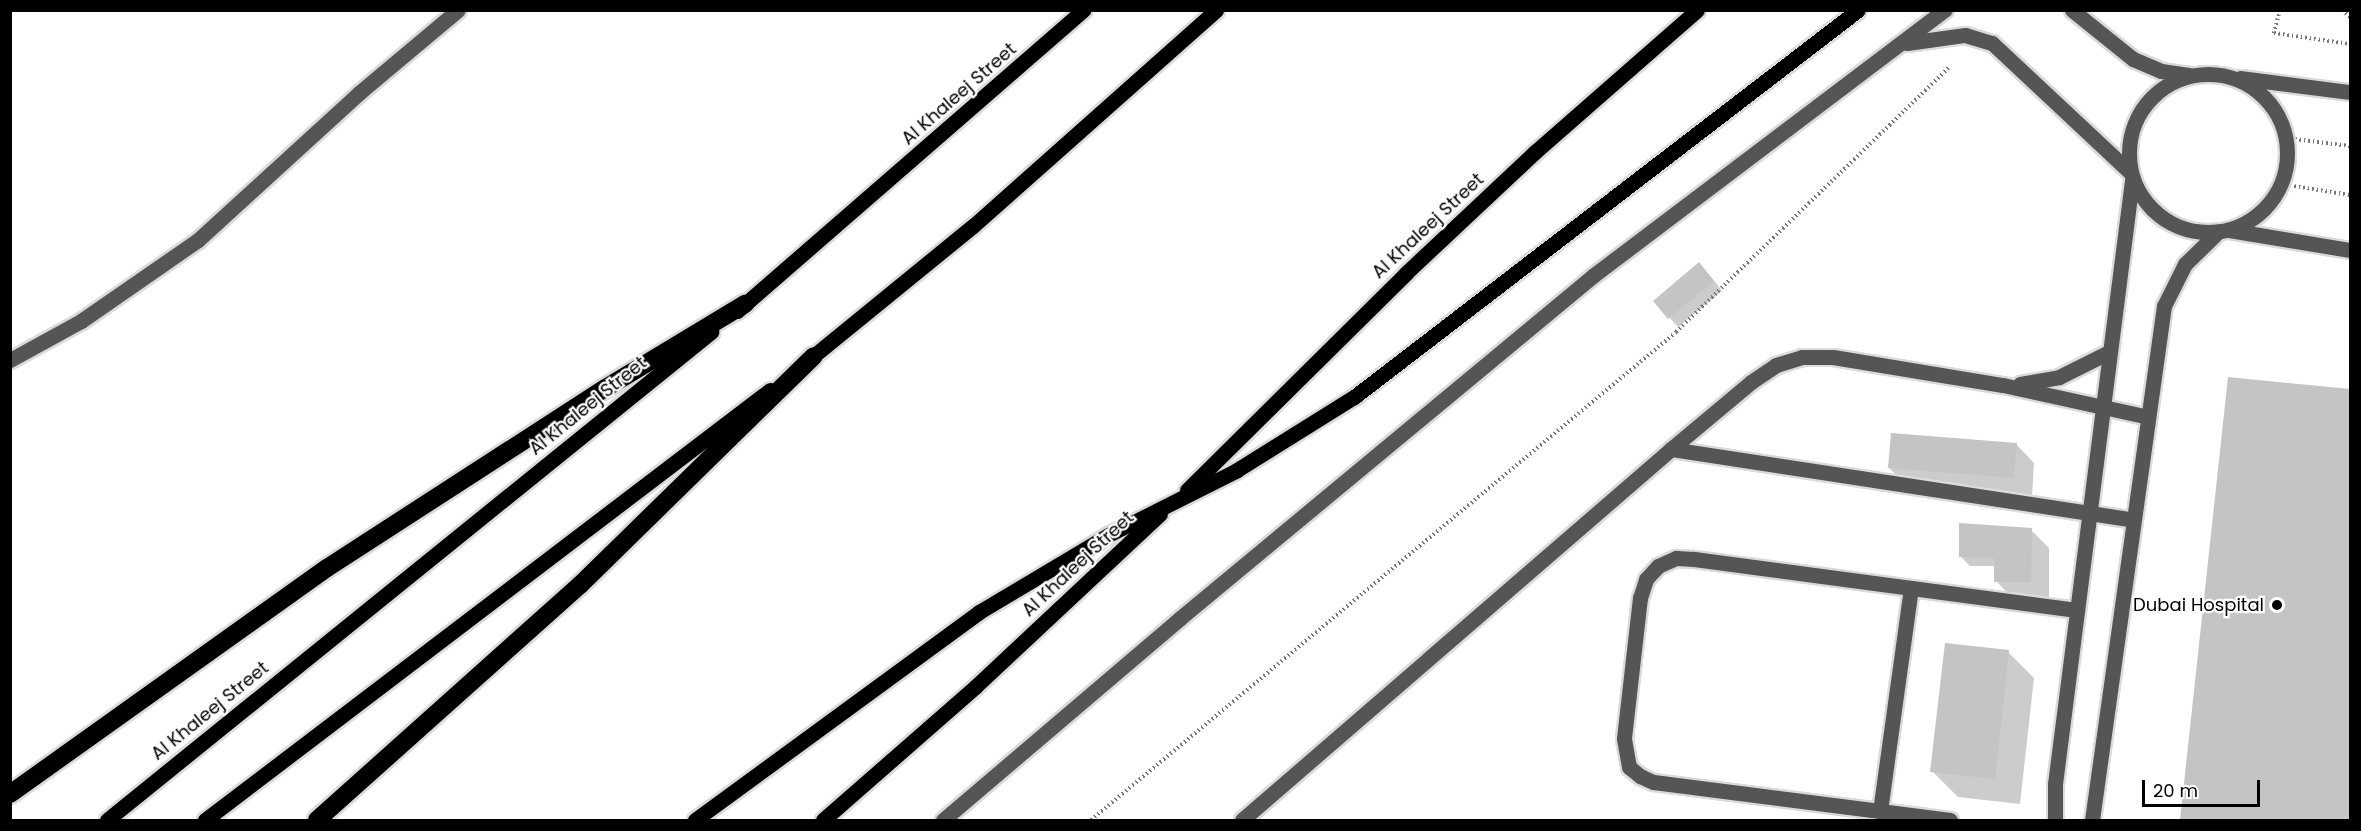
<!DOCTYPE html>
<style>
body{margin:0}
#map{position:relative;width:2361px;height:831px;overflow:hidden;background:#fff;font-family:Poppins,sans-serif}
div>[style]{position:absolute}
[style*='--x']{left:calc(var(--x)*1px);top:calc(var(--y)*1px);width:calc(var(--w)*1px);rotate:calc(var(--a)*1deg)}
.shadow>*{inset:0;background:#0003}
.building>*{inset:0;background:#c4c4c4}
.path>*{height:4px;margin-top:-2px;transform-origin:0;background:repeating-linear-gradient(90deg,#777 0 1.5px,transparent 0 4.5px)}
.roads{filter:drop-shadow(2px 0 #dbdbdb) drop-shadow(-2px 0 #dbdbdb) drop-shadow(0 2px #dbdbdb) drop-shadow(0 -2px #dbdbdb)}
.minor>*{height:15px;margin:-7.5px;padding:0 7.5px;transform-origin:7.5px;border-radius:7.5px;background:#555}
.minor>.ring{margin:-7.5px;padding:0;box-sizing:content-box;background:none;border:15px solid #555;border-radius:50%}
.major>*{height:15px;margin:-7.5px;padding:0 7.5px;transform-origin:7.5px;border-radius:7.5px;background:#000}
.highway>*{height:18px;margin:-9px;padding:0 9px;transform-origin:9px;border-radius:9px;background:#000}
.dots>*{width:16px;height:16px;translate:-50% -50%;box-sizing:border-box;border:3px solid #fff;border-radius:50%}
span{translate:-50% -50%;white-space:nowrap;text-align:center;line-height:1.15;-webkit-text-stroke:4.5px #fff;paint-order:stroke}
.street-label{font-size:18px;color:#000}
.poi-label{font-size:18px;color:#000}
.right{translate:-100% -50%;text-align:right}
.frame{position:absolute;inset:0;border:12px solid #000;pointer-events:none}
.scale{position:absolute;left:2142px;top:780px;width:118px;height:27px;box-sizing:border-box;border:3px solid #000;border-top:0;padding-left:8px;font-size:18px;line-height:21px;white-space:nowrap;color:#000;-webkit-text-stroke:4px #fff;paint-order:stroke}
</style>
<div id="map">
<div class="shadow">
<div style="clip-path:polygon(1708px 273px,1722px 291px,1678px 327px,1655px 301px)"></div>
<div style="clip-path:polygon(2229px 378px,2350px 391px,2350px 820px,2182px 820px)"></div>
<div style="clip-path:polygon(2016px 444px,2034px 463px,2032px 496px,1908px 486px,1889px 468px)"></div>
<div style="clip-path:polygon(1960px 524px,2031px 530px,2049px 548px,2049px 600px,2014px 600px,1996px 581px,1996px 566px,1970px 566px,1960px 556px)"></div>
<div style="clip-path:polygon(2008px 652px,2034px 678px,2020px 804px,1958px 797px,1932px 771px)"></div>
</div>
<div class="building">
<div style="clip-path:polygon(1699px 262px,1714px 281px,1668px 319px,1653px 301px)"></div>
<div style="clip-path:polygon(2228px 377px,2350px 389px,2350px 820px,2180px 820px)"></div>
<div style="clip-path:polygon(1891px 433px,2017px 443px,2014px 478px,1888px 468px)"></div>
<div style="clip-path:polygon(1959px 523px,2032px 528px,2031px 582px,1994px 582px,1994px 558px,1959px 557px)"></div>
<div style="clip-path:polygon(1945px 643px,2009px 650px,1995px 779px,1930px 772px)"></div>
</div>
<div class="path">
<div style="--x:2280;--y:10;--w:24;--a:105"></div>
<div style="--x:2274;--y:33;--w:77;--a:8.2"></div>
<div style="--x:2342;--y:10;--w:11;--a:41"></div>
<div style="--x:2286;--y:138;--w:64;--a:7.1"></div>
<div style="--x:2281;--y:184;--w:70;--a:9.1"></div>
<div style="--x:1091;--y:820;--w:762;--a:-39.83"></div>
<div style="--x:1676;--y:332;--w:380;--a:-44.1"></div>
</div>
<div class="roads">
<div class="minor">
<div style="--x:2072;--y:10;--w:78;--a:38.8"></div>
<div style="--x:2133;--y:59;--w:30;--a:23"></div>
<div style="--x:2161;--y:71;--w:28;--a:8"></div>
<div style="--x:1907;--y:43;--w:59;--a:-7.9"></div>
<div style="--x:1965;--y:35;--w:28;--a:17"></div>
<div style="--x:1992;--y:43;--w:189;--a:43.1"></div>
<div class="ring" style="left:2129px;top:74px;width:143px;height:143px"></div>
<div style="--x:2240;--y:78;--w:111;--a:7.3"></div>
<div style="--x:2229;--y:230;--w:123;--a:9.4"></div>
<div style="--x:10;--y:360;--w:81;--a:-28.8"></div>
<div style="--x:81;--y:321;--w:142;--a:-34.7"></div>
<div style="--x:198;--y:240;--w:218;--a:-42.4"></div>
<div style="--x:359;--y:93;--w:129;--a:-40"></div>
<div style="--x:2020;--y:384;--w:40;--a:-10"></div>
<div style="--x:2059;--y:377;--w:56;--a:-26.6"></div>
<div style="--x:1671;--y:449;--w:467;--a:8.7"></div>
<div style="--x:1880;--y:811;--w:225;--a:-82.1"></div>
<div style="--x:943;--y:820;--w:310;--a:-40.4"></div>
<div style="--x:1179;--y:619;--w:539;--a:-39.66"></div>
<div style="--x:1594;--y:275;--w:440;--a:-37.1"></div>
<div style="--x:1242;--y:820;--w:567;--a:-40.85"></div>
<div style="--x:1671;--y:449;--w:104;--a:-39.9"></div>
<div style="--x:1751;--y:382;--w:30;--a:-34"></div>
<div style="--x:1776;--y:365;--w:27;--a:-17"></div>
<div style="--x:1802;--y:357;--w:31;--a:0"></div>
<div style="--x:1833;--y:357;--w:172;--a:9.4"></div>
<div style="--x:2003;--y:385;--w:148;--a:12.4"></div>
<div style="--x:1950;--y:820;--w:299;--a:-172.7"></div>
<div style="--x:1653;--y:782;--w:14;--a:-155"></div>
<div style="--x:1640;--y:776;--w:14;--a:-141"></div>
<div style="--x:1629;--y:767;--w:29;--a:-100"></div>
<div style="--x:1624;--y:738;--w:141;--a:-83.5"></div>
<div style="--x:1640;--y:598;--w:20;--a:-72"></div>
<div style="--x:1646;--y:579;--w:18;--a:-47"></div>
<div style="--x:1658;--y:566;--w:20;--a:-24"></div>
<div style="--x:1676;--y:558;--w:18;--a:3"></div>
<div style="--x:1694;--y:559;--w:386;--a:7.6"></div>
<div style="--x:2055;--y:820;--w:36;--a:-90"></div>
<div style="--x:2055;--y:784;--w:609;--a:-82.73"></div>
<div style="--x:2092;--y:820;--w:519;--a:-82.03"></div>
<div style="--x:2164;--y:306;--w:47;--a:-63.4"></div>
<div style="--x:2185;--y:264;--w:46;--a:-44.1"></div>
</div>
<div class="major">
<div style="--x:737;--y:311;--w:459;--a:-41"></div>
<div style="--x:806;--y:362;--w:215;--a:-39.2"></div>
<div style="--x:973;--y:226;--w:325;--a:-41.6"></div>
<div style="--x:1187;--y:490;--w:308;--a:-44.7"></div>
<div style="--x:1406;--y:273;--w:177;--a:-43.2"></div>
<div style="--x:1535;--y:152;--w:215;--a:-41.2"></div>
<div style="--x:107;--y:820;--w:777;--a:-38.94"></div>
<div style="--x:205;--y:820;--w:710;--a:-37.27"></div>
<div style="--x:695;--y:820;--w:352;--a:-36.2"></div>
<div style="--x:979;--y:612;--w:150;--a:-30.8"></div>
<div style="--x:1108;--y:535;--w:144;--a:-26.7"></div>
<div style="--x:1237;--y:470;--w:138;--a:-32"></div>
<div style="--x:1354;--y:397;--w:635;--a:-37.52"></div>
<div style="--x:823;--y:820;--w:203;--a:-41.2"></div>
<div style="--x:976;--y:686;--w:252;--a:-43.1"></div>
</div>
<div class="highway">
<div style="--x:10;--y:794;--w:389;--a:-35.5"></div>
<div style="--x:327;--y:568;--w:330;--a:-32.9"></div>
<div style="--x:604;--y:389;--w:165;--a:-31.1"></div>
<div style="--x:317;--y:820;--w:353;--a:-41.8"></div>
<div style="--x:580;--y:585;--w:327;--a:-44.4"></div>
</div>
</div>
<div class="dots">
<div style="left:2277px;top:605px;background:#000"></div>
</div>
<div class="street-label">
<span style="left:959px;top:94px;rotate:-41deg">Al Khaleej Street</span>
<span style="left:1428px;top:226px;rotate:-43deg">Al Khaleej Street</span>
<span style="left:588px;top:406px;rotate:-39deg">Al Khaleej Street</span>
<span style="left:1078px;top:564px;rotate:-43deg">Al Khaleej Street</span>
<span style="left:210px;top:711px;rotate:-39deg">Al Khaleej Street</span>
</div>
<div class="poi-label">
<span class="right" style="left:2264px;top:605px">Dubai Hospital</span>
</div>
<div class="frame"></div>
<div class="scale">20 m</div>
</div>
